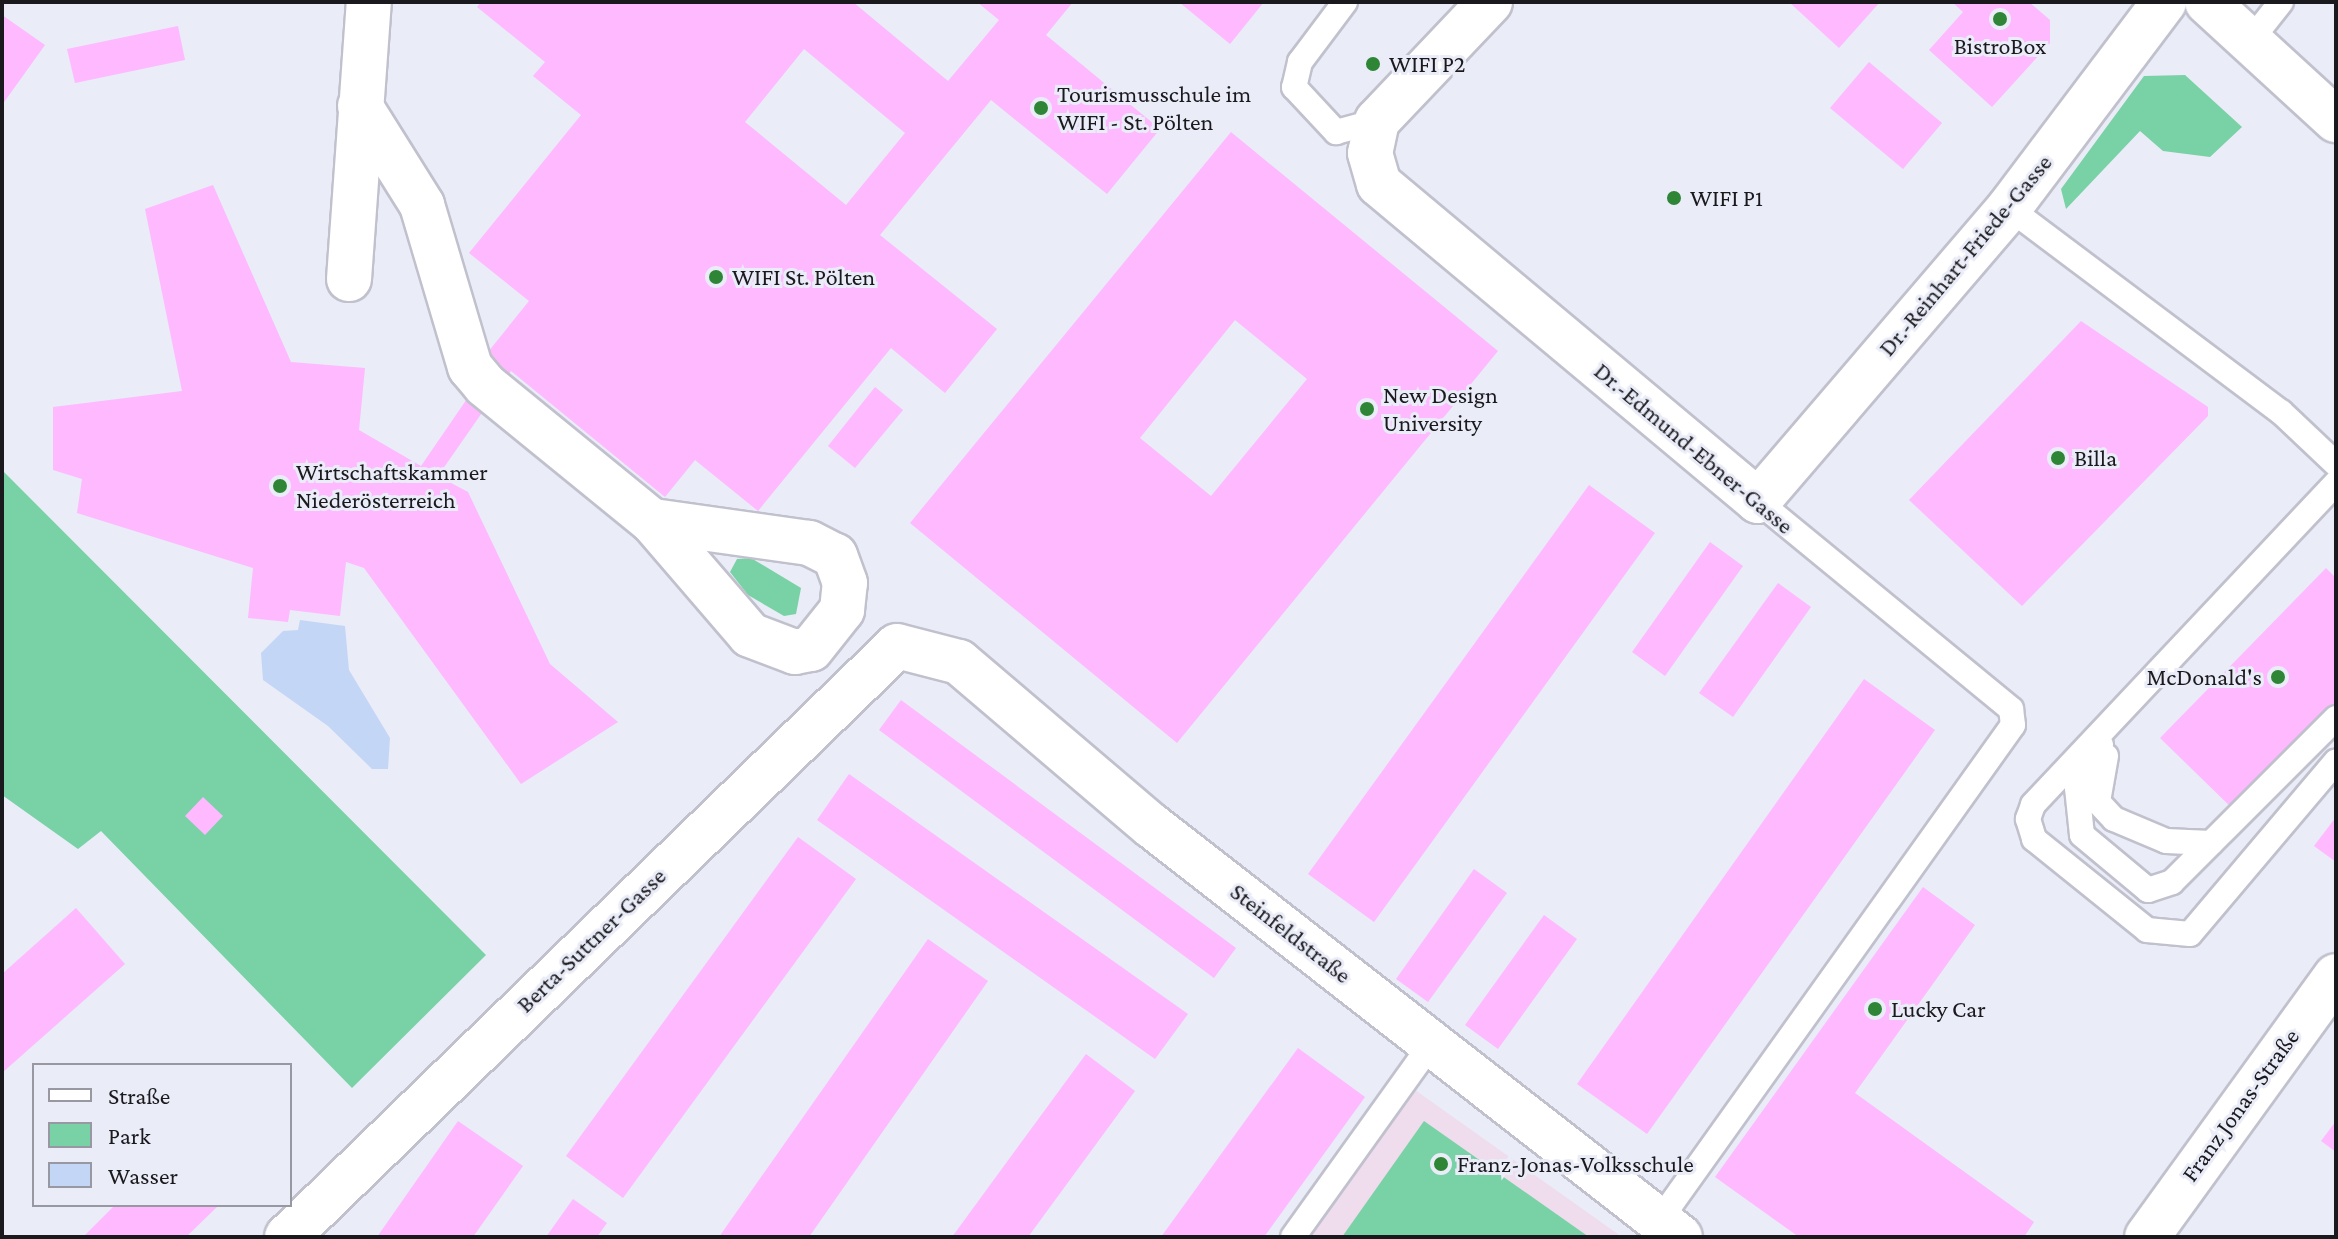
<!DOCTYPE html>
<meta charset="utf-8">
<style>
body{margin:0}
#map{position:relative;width:2338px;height:1239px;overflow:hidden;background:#eaecf8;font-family:"Crimson Pro",serif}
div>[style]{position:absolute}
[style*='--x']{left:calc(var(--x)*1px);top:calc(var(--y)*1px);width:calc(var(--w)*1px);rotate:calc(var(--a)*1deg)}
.education>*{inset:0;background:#efdced}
.green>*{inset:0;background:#79d1a6}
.water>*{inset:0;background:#c4d6f6}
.building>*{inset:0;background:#feb9ff}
.roads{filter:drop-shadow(2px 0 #c0c1cd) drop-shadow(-2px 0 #c0c1cd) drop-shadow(0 2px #c0c1cd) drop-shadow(0 -2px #c0c1cd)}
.lane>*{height:24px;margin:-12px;padding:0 12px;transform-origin:12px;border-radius:12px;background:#fff}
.street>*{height:44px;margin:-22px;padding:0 22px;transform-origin:22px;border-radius:22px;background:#fff}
.primary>*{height:44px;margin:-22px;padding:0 22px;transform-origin:22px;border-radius:22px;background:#fff}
.dots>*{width:22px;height:22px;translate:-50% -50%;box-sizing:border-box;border:4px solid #eaecf8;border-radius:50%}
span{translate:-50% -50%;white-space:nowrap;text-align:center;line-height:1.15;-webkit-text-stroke:6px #eaecf8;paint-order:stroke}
.poi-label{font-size:24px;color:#1a1a1e}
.left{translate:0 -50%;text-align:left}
.right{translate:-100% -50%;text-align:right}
.street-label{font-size:24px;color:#1a1a1e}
.frame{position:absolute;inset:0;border:4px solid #1a1a1e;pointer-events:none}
.legend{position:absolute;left:32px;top:1063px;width:260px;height:144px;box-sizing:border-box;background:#eaecf8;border:2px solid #9798a1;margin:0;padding:10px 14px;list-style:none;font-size:24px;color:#1a1a1e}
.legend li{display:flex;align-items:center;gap:16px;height:40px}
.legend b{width:40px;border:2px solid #9798a1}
</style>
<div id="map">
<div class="education">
<div style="clip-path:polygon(1415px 1090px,1622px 1237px,1310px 1237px)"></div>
</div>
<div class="green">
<div style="clip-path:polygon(2185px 75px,2242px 127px,2210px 157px,2163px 151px,2140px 131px,2066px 209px,2061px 189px,2144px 76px)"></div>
<div style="clip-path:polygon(2px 470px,486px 955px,352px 1088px,101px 831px,78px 849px,2px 795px)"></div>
<div style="clip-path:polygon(751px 558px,801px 588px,796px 614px,784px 616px,748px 595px,730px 572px,737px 559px)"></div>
<div style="clip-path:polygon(1424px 1121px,1589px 1237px,1342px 1237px)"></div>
</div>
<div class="water">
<div style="clip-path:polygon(300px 620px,345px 626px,349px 670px,390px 738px,388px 769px,372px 769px,328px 726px,263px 680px,261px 653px,283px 631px,298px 630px)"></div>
</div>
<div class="building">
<div style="clip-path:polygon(evenodd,481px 2px,853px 2px,948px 81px,999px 20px,977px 2px,1073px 2px,1046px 35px,1160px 129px,1107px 194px,991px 100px,880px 235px,997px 329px,945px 393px,891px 348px,758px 511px,695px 460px,665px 497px,511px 371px,438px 476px,468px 492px,550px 664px,618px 722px,521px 784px,364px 568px,346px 562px,340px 616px,290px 610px,288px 622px,248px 618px,253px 568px,77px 513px,82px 479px,53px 470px,53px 407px,182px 391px,145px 209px,213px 185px,291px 362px,365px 368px,359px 430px,421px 466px,495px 358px,488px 352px,529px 301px,469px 253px,581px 115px,533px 76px,545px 62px,477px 7px,481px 2px,804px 49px,905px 133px,846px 205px,745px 122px,804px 49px)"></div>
<div style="clip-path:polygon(1179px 2px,1264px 2px,1230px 44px)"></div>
<div style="clip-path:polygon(1789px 2px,1880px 2px,1839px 48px)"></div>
<div style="clip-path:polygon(1952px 2px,2029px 2px,2050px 20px,2050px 43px,1992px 107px,1929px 50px,1963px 12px)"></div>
<div style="clip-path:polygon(2px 15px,45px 45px,2px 105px)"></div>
<div style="clip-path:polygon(178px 26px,185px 60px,75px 83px,67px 49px)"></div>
<div style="clip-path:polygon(1869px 62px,1942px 123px,1903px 169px,1830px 108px)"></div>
<div style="clip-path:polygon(evenodd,1231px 132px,1498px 351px,1177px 743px,910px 523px,1231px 132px,1235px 320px,1307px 379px,1211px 496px,1140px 438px,1235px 320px)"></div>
<div style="clip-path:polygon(2081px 321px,2208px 407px,2208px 416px,2022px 606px,1909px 500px)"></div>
<div style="clip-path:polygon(875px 387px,903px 410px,855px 468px,828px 446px)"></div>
<div style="clip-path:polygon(1589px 485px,1655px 533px,1374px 922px,1308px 874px)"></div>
<div style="clip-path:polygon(1710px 542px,1743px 566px,1665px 676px,1632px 652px)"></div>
<div style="clip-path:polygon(2326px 568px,2336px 578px,2336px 708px,2235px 811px,2160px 738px)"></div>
<div style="clip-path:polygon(1778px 583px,1811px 607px,1733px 717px,1699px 693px)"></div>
<div style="clip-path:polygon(1864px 679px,1935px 730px,1647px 1134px,1577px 1084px)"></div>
<div style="clip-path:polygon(901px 700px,1236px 948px,1214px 978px,879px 730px)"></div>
<div style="clip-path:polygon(849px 774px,1188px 1014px,1155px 1059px,817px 820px)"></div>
<div style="clip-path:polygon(203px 797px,223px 816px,205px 835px,185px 816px)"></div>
<div style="clip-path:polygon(2336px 817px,2336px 862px,2314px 846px)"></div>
<div style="clip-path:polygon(798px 837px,856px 879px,623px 1198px,566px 1156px)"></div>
<div style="clip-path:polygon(1474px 869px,1507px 893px,1428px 1002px,1396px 979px)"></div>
<div style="clip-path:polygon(1923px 887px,1975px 925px,1855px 1093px,2034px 1222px,2024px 1237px,1799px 1237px,1715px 1177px)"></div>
<div style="clip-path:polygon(76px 908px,125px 964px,2px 1073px,2px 974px)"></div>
<div style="clip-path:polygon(1544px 915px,1577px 939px,1498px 1049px,1465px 1025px)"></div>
<div style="clip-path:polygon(928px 939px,988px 981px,809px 1237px,719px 1237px)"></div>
<div style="clip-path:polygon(1298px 1048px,1365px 1097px,1264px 1237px,1161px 1237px)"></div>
<div style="clip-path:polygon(1086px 1054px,1135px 1091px,1028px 1237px,952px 1237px)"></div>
<div style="clip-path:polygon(458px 1121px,523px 1166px,473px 1237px,377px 1237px)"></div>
<div style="clip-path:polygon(2336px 1121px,2336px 1152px,2321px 1141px)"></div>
<div style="clip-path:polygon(573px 1199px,607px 1223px,597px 1237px,546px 1237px)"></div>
<div style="clip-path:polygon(115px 1205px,219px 1205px,186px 1237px,83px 1237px)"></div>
</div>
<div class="roads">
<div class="lane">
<div style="--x:1345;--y:2;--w:75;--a:126.9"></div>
<div style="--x:1300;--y:62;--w:26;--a:103"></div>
<div style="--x:1294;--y:87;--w:62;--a:47"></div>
<div style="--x:1336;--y:132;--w:42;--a:-15"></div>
<div style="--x:2251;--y:40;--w:48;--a:-51.7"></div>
<div style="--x:2009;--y:208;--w:340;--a:36.9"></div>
<div style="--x:2281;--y:412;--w:76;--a:43.4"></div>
<div style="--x:2336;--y:483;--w:442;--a:133.3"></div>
<div style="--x:2033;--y:805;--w:15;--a:110"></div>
<div style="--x:2028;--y:819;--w:21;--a:73"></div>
<div style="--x:2034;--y:839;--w:145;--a:38.8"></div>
<div style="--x:2147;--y:930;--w:43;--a:5.3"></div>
<div style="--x:2190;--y:934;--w:226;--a:-49.8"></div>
<div style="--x:2101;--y:745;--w:49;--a:119.2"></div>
<div style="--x:2077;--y:788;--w:47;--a:83.9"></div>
<div style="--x:2082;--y:835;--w:86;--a:39.8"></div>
<div style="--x:2148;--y:890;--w:25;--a:-18"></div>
<div style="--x:2172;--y:882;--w:232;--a:-45"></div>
<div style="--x:2106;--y:756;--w:47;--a:99.9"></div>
<div style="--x:2098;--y:802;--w:23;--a:47"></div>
<div style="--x:2114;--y:819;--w:56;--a:22.9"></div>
<div style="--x:2166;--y:841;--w:45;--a:2.5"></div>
<div style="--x:1659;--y:1221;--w:609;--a:-54.48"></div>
<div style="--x:2013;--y:725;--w:16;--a:-97"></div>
<div style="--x:2011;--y:709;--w:328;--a:-140.6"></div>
<div style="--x:1293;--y:1237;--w:239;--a:-54.4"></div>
</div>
<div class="street">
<div style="--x:1490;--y:2;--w:164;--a:133.5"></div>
<div style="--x:1377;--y:121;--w:33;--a:102"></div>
<div style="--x:1370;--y:153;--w:32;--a:74"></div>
<div style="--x:1379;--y:184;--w:494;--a:39.9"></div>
<div style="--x:1758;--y:501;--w:386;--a:-49.4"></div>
<div style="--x:2009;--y:208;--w:258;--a:-53"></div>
<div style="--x:360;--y:106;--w:117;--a:57.9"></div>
<div style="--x:422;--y:205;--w:169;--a:73.5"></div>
<div style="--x:470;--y:367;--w:23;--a:50"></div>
<div style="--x:485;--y:385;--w:215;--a:39.2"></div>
<div style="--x:652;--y:521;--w:150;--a:49.3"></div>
<div style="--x:750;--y:635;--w:48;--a:20.7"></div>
<div style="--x:795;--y:652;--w:16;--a:-11"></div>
<div style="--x:811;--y:649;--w:50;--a:-51.5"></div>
<div style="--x:842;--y:610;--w:27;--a:-84"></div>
<div style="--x:845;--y:583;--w:29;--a:-110"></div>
<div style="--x:835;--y:556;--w:29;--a:-153"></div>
<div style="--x:809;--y:543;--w:159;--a:-172"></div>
<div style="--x:349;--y:279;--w:278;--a:-85.9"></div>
<div style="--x:287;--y:1237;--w:849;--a:-44.09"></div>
<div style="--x:897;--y:646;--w:64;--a:14.5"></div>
<div style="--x:959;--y:662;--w:253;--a:40.4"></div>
<div style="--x:1152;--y:826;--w:669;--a:37.9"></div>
<div style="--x:2147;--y:1237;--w:322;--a:-54.1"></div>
</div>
<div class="primary">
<div style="--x:2207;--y:2;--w:175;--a:42.5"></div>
</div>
</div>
<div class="dots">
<div style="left:2000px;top:19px;background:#2e8535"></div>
<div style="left:1373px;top:64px;background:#2e8535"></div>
<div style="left:1041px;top:108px;background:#2e8535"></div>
<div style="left:1674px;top:198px;background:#2e8535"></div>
<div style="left:716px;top:277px;background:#2e8535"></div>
<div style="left:1367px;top:409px;background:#2e8535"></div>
<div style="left:2058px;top:458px;background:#2e8535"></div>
<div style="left:280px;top:486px;background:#2e8535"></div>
<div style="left:2278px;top:677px;background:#2e8535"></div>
<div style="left:1875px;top:1009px;background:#2e8535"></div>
<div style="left:1441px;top:1164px;background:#2e8535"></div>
</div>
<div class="poi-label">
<span style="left:2000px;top:46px">BistroBox</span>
<span class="left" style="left:1389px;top:64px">WIFI P2</span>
<span class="left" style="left:1057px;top:108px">Tourismusschule im<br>WIFI - St. Pölten</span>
<span class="left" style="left:1690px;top:198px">WIFI P1</span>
<span class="left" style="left:732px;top:277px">WIFI St. Pölten</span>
<span class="left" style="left:1383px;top:409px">New Design<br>University</span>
<span class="left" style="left:2074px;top:458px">Billa</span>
<span class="left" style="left:296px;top:486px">Wirtschaftskammer<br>Niederösterreich</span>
<span class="right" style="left:2262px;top:677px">McDonald's</span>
<span class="left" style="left:1891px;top:1009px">Lucky Car</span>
<span class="left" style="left:1457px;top:1164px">Franz-Jonas-Volksschule</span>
</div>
<div class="street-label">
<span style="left:1965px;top:255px;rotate:-50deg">Dr.-Reinhart-Friede-Gasse</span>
<span style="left:1694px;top:448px;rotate:40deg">Dr.-Edmund-Ebner-Gasse</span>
<span style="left:1291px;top:933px;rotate:38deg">Steinfeldstraße</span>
<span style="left:591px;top:940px;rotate:-44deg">Berta-Suttner-Gasse</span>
<span style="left:2240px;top:1105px;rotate:-54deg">Franz Jonas-Straße</span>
</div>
<div class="frame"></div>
<ul class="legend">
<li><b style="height:10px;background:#fff"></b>Straße</li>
<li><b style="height:22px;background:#79d1a6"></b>Park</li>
<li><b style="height:22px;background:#c4d6f6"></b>Wasser</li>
</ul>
</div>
